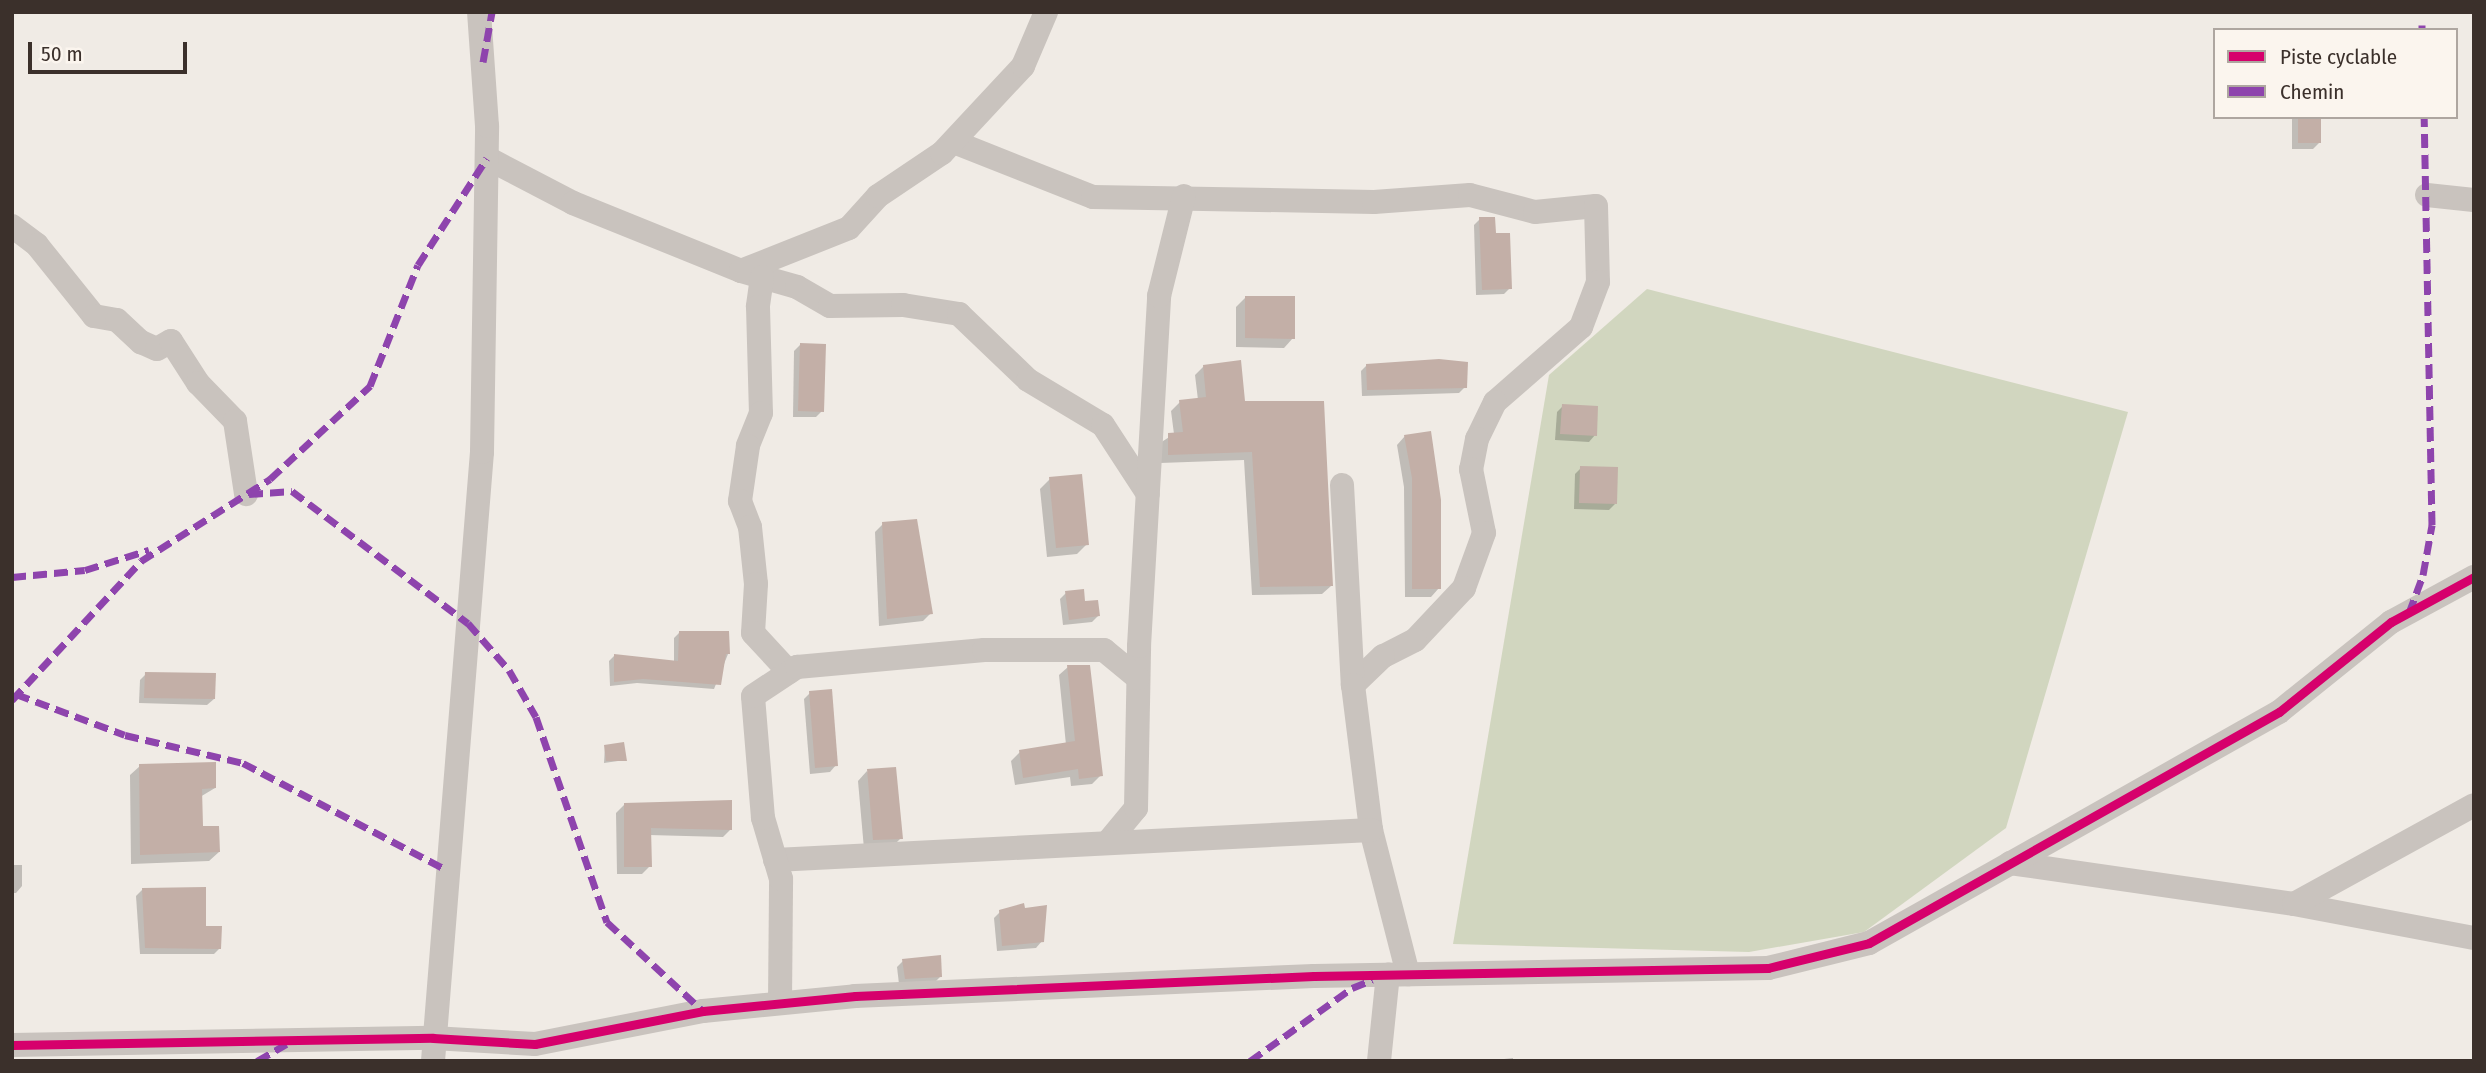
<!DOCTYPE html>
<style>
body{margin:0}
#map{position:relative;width:2486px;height:1073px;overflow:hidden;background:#f0ebe5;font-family:"Fira Sans Condensed",sans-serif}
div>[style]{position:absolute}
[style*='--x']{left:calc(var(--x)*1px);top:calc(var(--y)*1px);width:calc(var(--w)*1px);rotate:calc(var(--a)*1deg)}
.green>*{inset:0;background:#d1d6bf}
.shadow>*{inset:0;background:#0003}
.building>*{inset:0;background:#c3afa7}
.minor>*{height:24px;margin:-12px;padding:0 12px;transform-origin:12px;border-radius:12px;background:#c9c3be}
.quiet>*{height:7px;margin-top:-3.5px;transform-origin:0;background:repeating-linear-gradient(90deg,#8e44ad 0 14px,transparent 0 21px)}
.cycleway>*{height:9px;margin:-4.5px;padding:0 4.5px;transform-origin:4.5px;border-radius:4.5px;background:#d6006c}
span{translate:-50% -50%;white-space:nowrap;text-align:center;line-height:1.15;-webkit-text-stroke:5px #fbf5ee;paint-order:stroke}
.frame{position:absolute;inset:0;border:14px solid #3b302b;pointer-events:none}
.legend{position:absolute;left:2213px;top:28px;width:245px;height:91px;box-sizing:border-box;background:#fbf5ee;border:2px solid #aea6a0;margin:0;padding:9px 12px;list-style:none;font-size:21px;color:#3b302b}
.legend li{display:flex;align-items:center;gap:14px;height:35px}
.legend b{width:35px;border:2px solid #aea6a0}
.scale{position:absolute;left:28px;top:42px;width:159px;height:32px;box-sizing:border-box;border:4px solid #3b302b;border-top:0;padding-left:9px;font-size:21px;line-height:24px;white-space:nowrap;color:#3b302b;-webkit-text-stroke:5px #fbf5ee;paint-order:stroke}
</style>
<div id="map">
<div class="green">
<div style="clip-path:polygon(1647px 289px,2128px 412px,2006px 828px,1864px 932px,1749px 952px,1453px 944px,1549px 375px)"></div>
</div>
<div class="shadow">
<div style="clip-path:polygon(2292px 117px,2319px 117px,2320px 142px,2313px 149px,2292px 149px)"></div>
<div style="clip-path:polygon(1480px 219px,1495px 235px,1510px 288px,1504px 294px,1476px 295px,1474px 225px)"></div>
<div style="clip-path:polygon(1246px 297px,1293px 338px,1284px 348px,1236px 347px,1236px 307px)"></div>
<div style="clip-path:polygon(800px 345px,822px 411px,816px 417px,793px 417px,794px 351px)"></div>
<div style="clip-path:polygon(1367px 365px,1465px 387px,1459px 393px,1362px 396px,1361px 371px)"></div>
<div style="clip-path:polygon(1204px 366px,1244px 403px,1331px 586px,1322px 594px,1252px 595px,1244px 460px,1160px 463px,1160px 443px,1174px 434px,1171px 411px,1180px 402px,1198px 400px,1195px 375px)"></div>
<div style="clip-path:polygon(1563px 406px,1595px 435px,1589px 442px,1555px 440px,1557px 412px)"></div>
<div style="clip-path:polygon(1405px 436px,1439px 588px,1431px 597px,1405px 597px,1404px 487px,1397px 445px)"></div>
<div style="clip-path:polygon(1581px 468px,1615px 504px,1609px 510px,1574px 509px,1575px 474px)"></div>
<div style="clip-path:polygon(1050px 479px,1087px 544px,1077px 554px,1047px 557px,1040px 489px)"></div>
<div style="clip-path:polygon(883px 524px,931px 613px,923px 621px,879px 626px,875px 532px)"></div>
<div style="clip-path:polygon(1066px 593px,1084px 603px,1098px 616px,1092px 622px,1063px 625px,1060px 599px)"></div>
<div style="clip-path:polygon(679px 633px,728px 654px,714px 689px,637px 683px,610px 686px,609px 661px,614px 656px,674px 662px,674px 638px)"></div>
<div style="clip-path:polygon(1068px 667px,1101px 775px,1092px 784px,1071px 786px,1070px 777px,1015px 785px,1011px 761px,1020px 752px,1066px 745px,1059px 675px)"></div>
<div style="clip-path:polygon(146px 674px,214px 699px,207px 705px,139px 703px,140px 680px)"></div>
<div style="clip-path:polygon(810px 693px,836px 765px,830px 772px,810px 774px,804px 699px)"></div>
<div style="clip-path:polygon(605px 746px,625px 760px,604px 763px)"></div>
<div style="clip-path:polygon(140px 766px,215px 788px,200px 797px,202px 828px,219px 852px,209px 861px,131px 864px,130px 775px)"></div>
<div style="clip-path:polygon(867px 771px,901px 838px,891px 848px,864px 849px,858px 781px)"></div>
<div style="clip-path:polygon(624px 805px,731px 829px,723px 837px,649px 835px,650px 866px,642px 874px,617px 874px,616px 813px)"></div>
<div style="clip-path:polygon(12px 865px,22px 865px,22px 886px,16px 893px,12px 893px)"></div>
<div style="clip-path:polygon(143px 889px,205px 927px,220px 948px,214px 954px,140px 954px,136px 896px)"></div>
<div style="clip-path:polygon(1000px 912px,1042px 941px,1036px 948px,997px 951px,994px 918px)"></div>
<div style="clip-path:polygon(903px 961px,940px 977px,934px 983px,899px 984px,897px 967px)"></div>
<div style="clip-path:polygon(1513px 1058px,1513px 1061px,1486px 1061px)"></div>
</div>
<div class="building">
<div style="clip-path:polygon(2298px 117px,2321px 117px,2321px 143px,2298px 143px)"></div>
<div style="clip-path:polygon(1479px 217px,1495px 217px,1496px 233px,1510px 233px,1512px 289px,1482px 290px)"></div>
<div style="clip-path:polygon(1245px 296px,1295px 296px,1295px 339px,1245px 338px)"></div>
<div style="clip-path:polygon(800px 343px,826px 344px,824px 412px,798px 411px)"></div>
<div style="clip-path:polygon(1439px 359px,1468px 362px,1467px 388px,1367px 390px,1366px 364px)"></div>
<div style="clip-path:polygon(1241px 360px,1245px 401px,1324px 401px,1333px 586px,1260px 587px,1252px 452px,1168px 455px,1168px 433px,1183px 432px,1179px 400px,1206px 397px,1203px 365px)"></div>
<div style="clip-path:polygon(1562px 404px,1598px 406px,1597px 436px,1560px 434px)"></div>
<div style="clip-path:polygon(1431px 431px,1441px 500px,1441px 589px,1412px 589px,1412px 478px,1404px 435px)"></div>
<div style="clip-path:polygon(1580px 466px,1618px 467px,1617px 504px,1579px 503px)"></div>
<div style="clip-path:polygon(1082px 474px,1089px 545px,1056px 548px,1049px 477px)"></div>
<div style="clip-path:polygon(917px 519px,933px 614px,887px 619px,882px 522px)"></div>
<div style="clip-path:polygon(1084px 589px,1085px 601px,1098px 600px,1100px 616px,1069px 620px,1065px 591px)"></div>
<div style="clip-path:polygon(679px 631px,729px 631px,730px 654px,726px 654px,721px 685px,643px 679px,614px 682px,614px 654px,678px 661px)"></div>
<div style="clip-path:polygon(1067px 665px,1090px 665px,1103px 776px,1079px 779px,1078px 769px,1023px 778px,1019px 750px,1075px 741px)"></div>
<div style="clip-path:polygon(145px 672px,216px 673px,215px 699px,144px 698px)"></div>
<div style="clip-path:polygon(832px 689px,838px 766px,815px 768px,809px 691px)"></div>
<div style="clip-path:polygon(624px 742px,627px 761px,606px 761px,604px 745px)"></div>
<div style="clip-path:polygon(216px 762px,216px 788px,202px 789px,203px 826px,219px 826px,220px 852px,140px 855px,139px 764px)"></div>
<div style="clip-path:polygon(896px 767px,903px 839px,873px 840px,867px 769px)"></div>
<div style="clip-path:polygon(732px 800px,732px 830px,651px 828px,652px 867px,624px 867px,624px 803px)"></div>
<div style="clip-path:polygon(206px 887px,206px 926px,222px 926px,221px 949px,145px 948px,142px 888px)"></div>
<div style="clip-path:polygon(1024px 903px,1025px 908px,1047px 905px,1044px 942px,1002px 946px,999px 910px)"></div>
<div style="clip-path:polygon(941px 955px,942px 977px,905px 979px,902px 959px)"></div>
</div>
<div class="minor">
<div style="--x:954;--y:142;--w:149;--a:21.6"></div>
<div style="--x:1093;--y:197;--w:281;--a:1"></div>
<div style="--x:1374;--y:202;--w:96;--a:-4.2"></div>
<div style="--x:1470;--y:195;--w:67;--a:14.7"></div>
<div style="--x:1535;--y:212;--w:61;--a:-5.6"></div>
<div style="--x:1596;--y:206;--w:76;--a:88.5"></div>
<div style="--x:1598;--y:282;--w:48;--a:110.7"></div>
<div style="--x:1581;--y:327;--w:114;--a:138.9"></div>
<div style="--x:1495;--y:402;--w:41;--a:115.9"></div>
<div style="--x:1477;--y:439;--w:31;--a:101"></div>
<div style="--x:1471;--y:469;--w:65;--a:78.5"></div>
<div style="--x:1484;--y:533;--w:59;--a:110"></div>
<div style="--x:1464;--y:588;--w:71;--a:133.3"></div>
<div style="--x:1415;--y:640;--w:36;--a:153"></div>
<div style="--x:1383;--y:656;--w:42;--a:136"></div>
<div style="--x:487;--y:158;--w:97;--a:27.6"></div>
<div style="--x:573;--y:203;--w:181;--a:22"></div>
<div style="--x:741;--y:271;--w:58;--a:15.9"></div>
<div style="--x:797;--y:287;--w:38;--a:30"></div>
<div style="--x:830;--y:306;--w:73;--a:-0.8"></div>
<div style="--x:903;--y:305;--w:57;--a:9.1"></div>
<div style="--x:959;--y:314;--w:95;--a:43.7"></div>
<div style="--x:1028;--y:380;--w:87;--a:31"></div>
<div style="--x:1103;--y:425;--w:82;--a:56.9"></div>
<div style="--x:2427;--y:195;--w:47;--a:6.1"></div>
<div style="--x:12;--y:226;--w:31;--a:37"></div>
<div style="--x:37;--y:245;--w:91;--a:51.2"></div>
<div style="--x:94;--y:316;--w:23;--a:10"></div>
<div style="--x:117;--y:320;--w:33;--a:43"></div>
<div style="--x:141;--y:342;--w:17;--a:24"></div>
<div style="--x:157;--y:349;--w:16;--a:-30"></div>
<div style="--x:171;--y:341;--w:50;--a:57.3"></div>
<div style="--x:198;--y:383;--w:53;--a:45.8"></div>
<div style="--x:235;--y:421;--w:74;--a:81.4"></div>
<div style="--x:741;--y:271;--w:116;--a:-21.7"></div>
<div style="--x:849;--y:228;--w:43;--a:-47.8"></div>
<div style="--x:878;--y:196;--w:77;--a:-33.9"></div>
<div style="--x:942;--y:153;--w:119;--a:-47"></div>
<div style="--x:1023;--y:66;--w:59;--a:-66.9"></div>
<div style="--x:762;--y:277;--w:30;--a:98"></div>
<div style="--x:758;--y:307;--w:106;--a:88.4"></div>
<div style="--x:761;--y:413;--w:35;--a:112"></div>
<div style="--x:748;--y:446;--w:56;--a:98.3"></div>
<div style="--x:740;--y:501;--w:28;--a:69"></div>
<div style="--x:750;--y:527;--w:57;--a:84"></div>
<div style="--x:756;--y:584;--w:49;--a:93.5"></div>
<div style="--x:753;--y:633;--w:53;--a:47.3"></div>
<div style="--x:1342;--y:485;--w:200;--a:86.9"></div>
<div style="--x:1353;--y:685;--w:146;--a:82.9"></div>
<div style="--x:1371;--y:830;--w:149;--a:75.6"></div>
<div style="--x:1108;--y:842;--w:44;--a:-50.5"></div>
<div style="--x:1136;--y:808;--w:162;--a:-88.9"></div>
<div style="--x:1139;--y:646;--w:351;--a:-86.7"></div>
<div style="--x:1159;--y:296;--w:103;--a:-76"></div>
<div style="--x:775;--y:860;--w:597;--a:-2.88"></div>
<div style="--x:2010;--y:863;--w:287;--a:8.2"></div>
<div style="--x:2294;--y:904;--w:183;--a:10.7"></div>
<div style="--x:2294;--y:904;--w:205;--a:-28.8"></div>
<div style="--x:780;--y:1003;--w:124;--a:-89.5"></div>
<div style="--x:781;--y:879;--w:64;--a:-106.4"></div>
<div style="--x:763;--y:818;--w:122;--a:-94.7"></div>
<div style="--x:753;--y:696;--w:53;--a:-33.4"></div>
<div style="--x:797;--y:667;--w:188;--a:-5.2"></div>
<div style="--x:984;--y:650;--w:120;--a:0"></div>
<div style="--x:1104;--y:650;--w:44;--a:39.5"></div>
<div style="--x:12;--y:1045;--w:421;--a:-1"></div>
<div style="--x:433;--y:1038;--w:102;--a:3.4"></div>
<div style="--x:535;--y:1044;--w:171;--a:-11.1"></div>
<div style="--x:703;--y:1011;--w:153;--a:-5.6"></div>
<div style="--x:855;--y:996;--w:459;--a:-2.5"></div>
<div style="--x:1314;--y:976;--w:454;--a:-1"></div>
<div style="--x:1768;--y:968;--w:104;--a:-13.9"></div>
<div style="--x:1869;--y:943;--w:471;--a:-29.4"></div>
<div style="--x:2279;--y:712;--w:144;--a:-38.8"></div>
<div style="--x:2391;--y:622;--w:94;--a:-28.5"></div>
<div style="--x:433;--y:1061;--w:611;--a:-85.4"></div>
<div style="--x:482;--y:452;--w:326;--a:-89.1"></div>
<div style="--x:487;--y:126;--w:114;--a:-94"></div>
<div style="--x:1379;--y:1061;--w:87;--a:-84.1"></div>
</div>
<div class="quiet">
<div style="--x:2422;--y:25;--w:5;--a:90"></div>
<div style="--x:483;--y:62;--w:51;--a:-79.8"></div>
<div style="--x:249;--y:494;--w:43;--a:-4"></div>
<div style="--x:292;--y:491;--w:220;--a:36.9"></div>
<div style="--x:468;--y:623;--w:62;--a:48.9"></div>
<div style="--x:509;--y:670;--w:54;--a:60.1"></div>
<div style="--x:536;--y:717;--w:217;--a:70.9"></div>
<div style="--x:607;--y:922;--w:131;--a:42.8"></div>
<div style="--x:12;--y:577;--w:73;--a:-5.5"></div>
<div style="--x:85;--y:570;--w:67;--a:-17.4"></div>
<div style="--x:2409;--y:613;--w:40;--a:-69.8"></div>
<div style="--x:2423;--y:575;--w:51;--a:-79.8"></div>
<div style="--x:2432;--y:525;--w:408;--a:-91.1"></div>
<div style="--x:16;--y:694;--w:116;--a:20.6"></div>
<div style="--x:125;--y:735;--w:121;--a:13.3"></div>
<div style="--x:243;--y:763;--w:230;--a:27.7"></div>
<div style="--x:12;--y:700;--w:190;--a:-47.1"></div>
<div style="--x:141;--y:561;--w:153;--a:-32.4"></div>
<div style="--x:270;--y:479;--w:137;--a:-42.9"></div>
<div style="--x:370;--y:386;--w:130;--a:-68.4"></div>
<div style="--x:418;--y:265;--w:127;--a:-57.2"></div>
<div style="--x:257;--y:1061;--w:34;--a:-30"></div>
<div style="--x:1250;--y:1061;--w:125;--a:-35.6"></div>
<div style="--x:1352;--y:988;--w:22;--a:-22"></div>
</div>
<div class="cycleway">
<div style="--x:12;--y:1045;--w:421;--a:-1"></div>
<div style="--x:433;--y:1038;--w:102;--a:3.4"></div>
<div style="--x:535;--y:1044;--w:171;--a:-11.1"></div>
<div style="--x:703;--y:1011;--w:153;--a:-5.6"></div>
<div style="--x:855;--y:996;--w:459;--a:-2.5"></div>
<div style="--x:1314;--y:976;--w:454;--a:-1"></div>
<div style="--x:1768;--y:968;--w:104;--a:-13.9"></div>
<div style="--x:1869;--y:943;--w:471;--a:-29.4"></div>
<div style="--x:2279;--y:712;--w:144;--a:-38.8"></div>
<div style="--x:2391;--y:622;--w:94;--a:-28.5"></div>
</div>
<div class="frame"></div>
<ul class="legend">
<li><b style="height:9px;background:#d6006c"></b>Piste cyclable</li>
<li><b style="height:9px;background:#8e44ad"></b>Chemin</li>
</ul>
<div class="scale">50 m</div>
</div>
